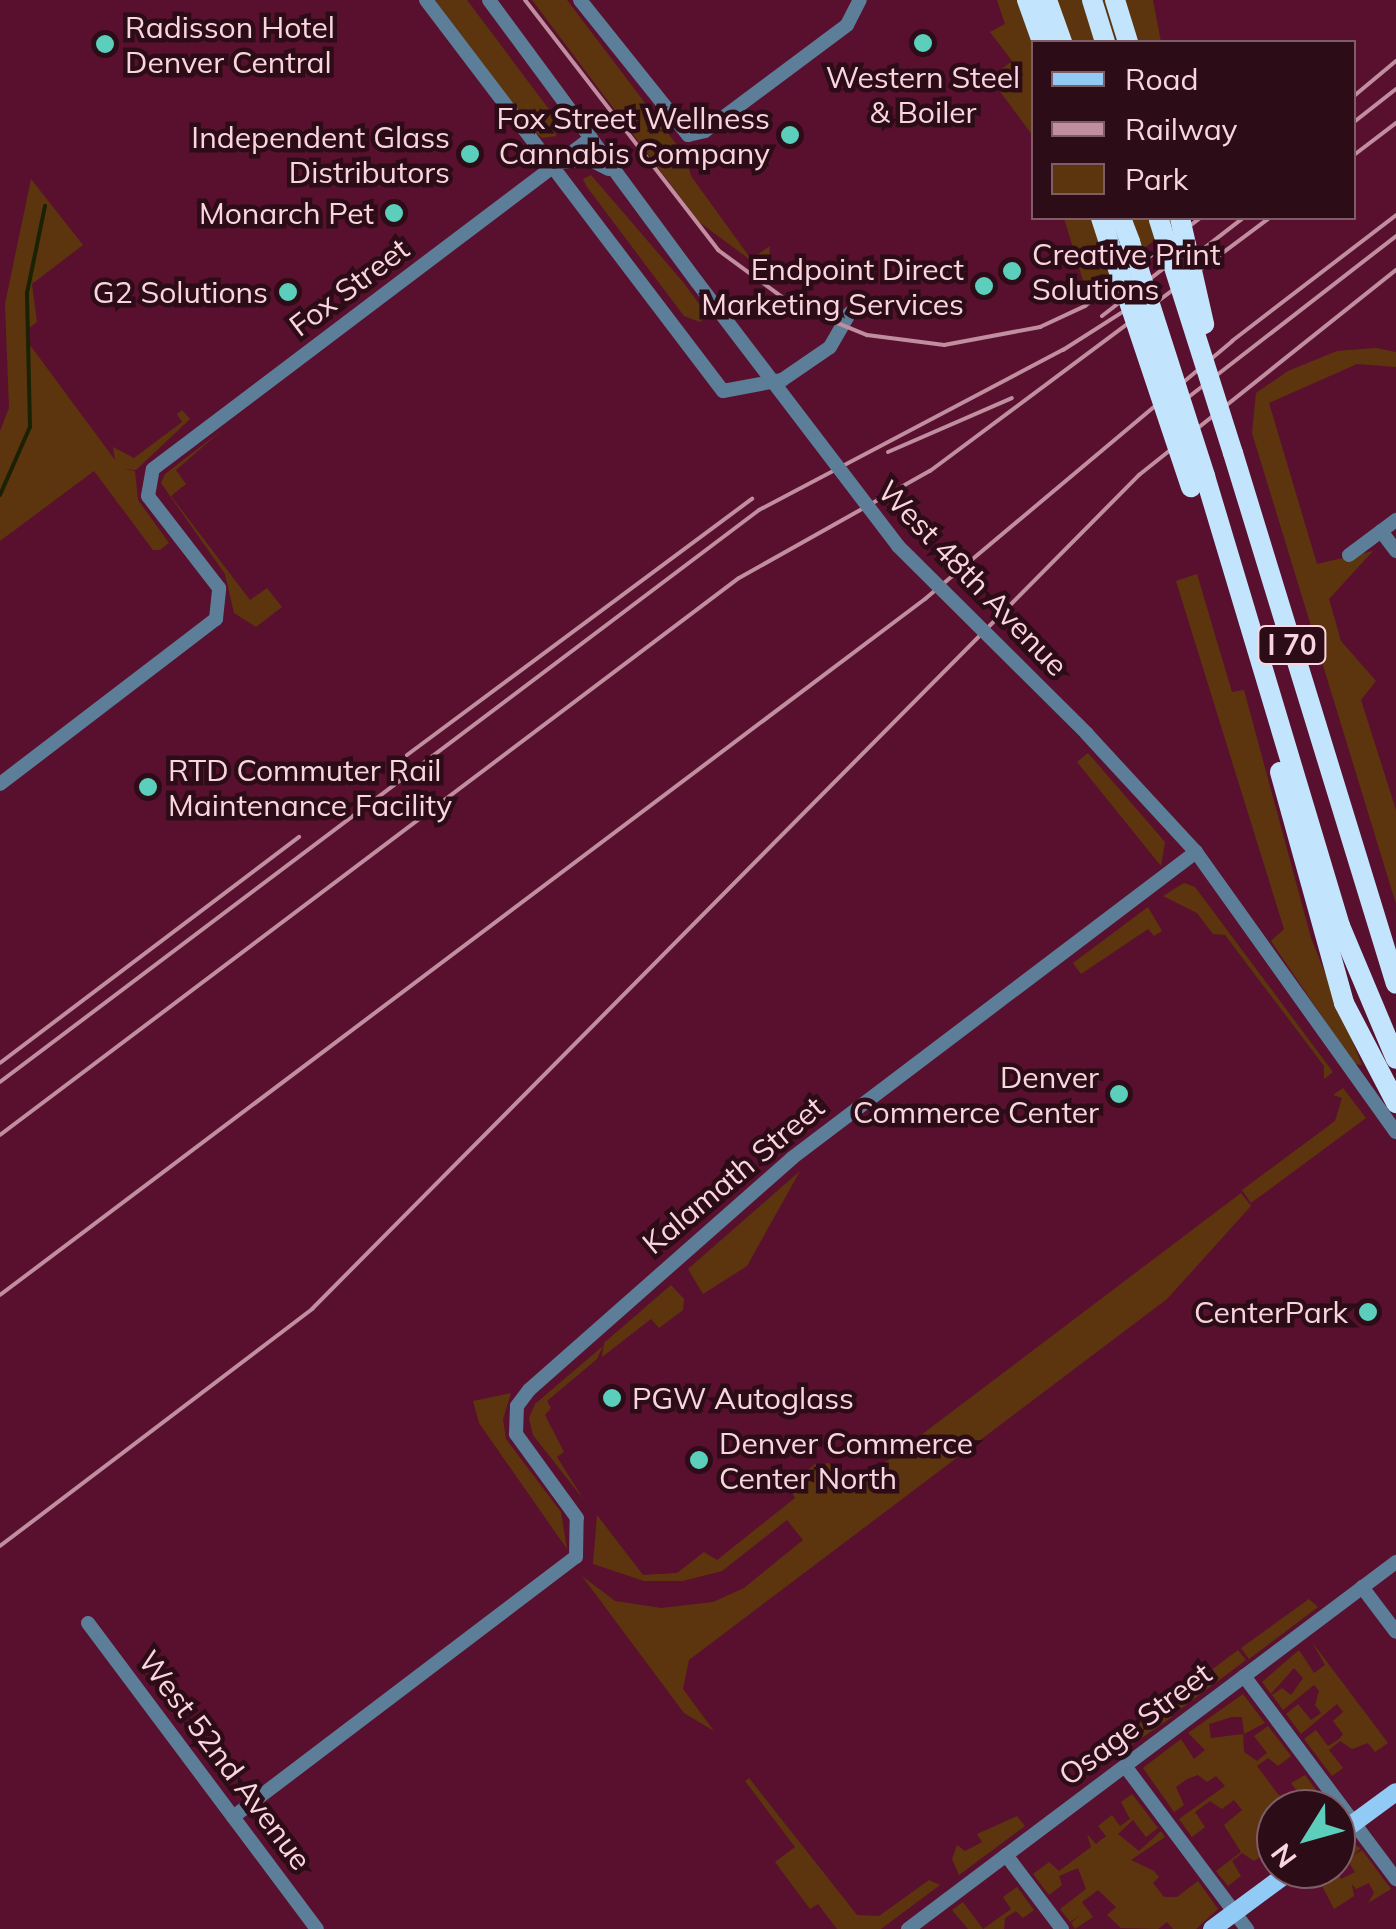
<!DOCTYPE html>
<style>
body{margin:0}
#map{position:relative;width:1396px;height:1929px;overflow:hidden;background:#59102e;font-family:Mulish,sans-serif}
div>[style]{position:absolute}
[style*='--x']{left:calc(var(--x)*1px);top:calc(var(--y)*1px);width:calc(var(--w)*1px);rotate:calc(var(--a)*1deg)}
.green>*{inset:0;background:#5c350e}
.stream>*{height:4px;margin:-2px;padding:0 2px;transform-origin:2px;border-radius:2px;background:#1b2204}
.minor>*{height:14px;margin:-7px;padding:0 7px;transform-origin:7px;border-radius:7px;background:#5c7e98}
.major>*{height:18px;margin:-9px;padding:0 9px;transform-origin:9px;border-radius:9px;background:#91caf4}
.highway>*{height:20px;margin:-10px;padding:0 10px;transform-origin:10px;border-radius:10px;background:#c3e4fd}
.rail>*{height:4px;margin:-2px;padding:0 2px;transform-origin:2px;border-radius:2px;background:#c08e9f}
.minor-bridge>*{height:14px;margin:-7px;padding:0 7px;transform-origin:7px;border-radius:7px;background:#5c7e98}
.highway-bridge>*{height:20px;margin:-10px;padding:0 10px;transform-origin:10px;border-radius:10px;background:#c3e4fd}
.dots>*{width:28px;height:28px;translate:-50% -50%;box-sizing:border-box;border:5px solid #2c0d17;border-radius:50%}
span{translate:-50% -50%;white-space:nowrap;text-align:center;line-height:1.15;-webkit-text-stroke:9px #2c0d17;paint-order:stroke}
.shield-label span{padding:2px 8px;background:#2c0d17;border:2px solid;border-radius:8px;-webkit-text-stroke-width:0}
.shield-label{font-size:28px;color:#fad5df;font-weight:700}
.poi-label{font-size:30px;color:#fad5df}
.left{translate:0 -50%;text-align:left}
.right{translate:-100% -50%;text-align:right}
.street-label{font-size:30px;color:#fad5df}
.legend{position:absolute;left:1031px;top:40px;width:325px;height:180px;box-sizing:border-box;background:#2c0d17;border:2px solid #7e5d67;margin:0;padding:12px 18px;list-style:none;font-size:30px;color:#fad5df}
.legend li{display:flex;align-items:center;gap:20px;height:50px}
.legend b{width:50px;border:2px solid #7e5d67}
.north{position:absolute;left:1256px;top:1789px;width:100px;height:100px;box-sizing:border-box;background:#2c0d17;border:2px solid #7e5d67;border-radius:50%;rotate:233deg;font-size:28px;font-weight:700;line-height:40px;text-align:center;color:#fad5df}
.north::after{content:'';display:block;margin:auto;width:35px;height:45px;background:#5bcebc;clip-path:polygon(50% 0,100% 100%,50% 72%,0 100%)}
</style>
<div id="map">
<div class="green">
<div style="clip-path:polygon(435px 0,467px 0,554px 116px,556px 136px,542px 138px,530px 128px)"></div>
<div style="clip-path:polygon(532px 0,567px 0,686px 157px,691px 176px,751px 259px,770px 246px,769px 265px,783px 284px,699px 222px)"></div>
<div style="clip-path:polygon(997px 0,1153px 0,1161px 42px,1034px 42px,1033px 136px,990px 78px,1012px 61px,990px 32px,1005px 24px)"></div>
<div style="clip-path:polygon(591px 175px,683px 282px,708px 316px,700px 322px,684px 316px,587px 187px,583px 179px)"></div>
<div style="clip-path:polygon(31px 179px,83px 245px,32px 284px,37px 322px,29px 328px,30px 345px,115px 460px,113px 447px,134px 458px,182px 422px,177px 414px,182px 410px,190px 419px,136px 470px,123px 469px,135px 471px,138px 500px,169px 543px,160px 550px,153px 550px,94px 471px,0 541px,0 431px,9px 408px,5px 304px)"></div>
<div style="clip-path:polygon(1064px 218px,1182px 218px,1087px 294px)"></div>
<div style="clip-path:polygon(1376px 348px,1396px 352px,1396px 367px,1357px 364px,1269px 403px,1317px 564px,1373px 551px,1329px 599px,1341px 641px,1376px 681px,1361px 700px,1396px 810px,1396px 904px,1252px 433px,1256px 393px,1288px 371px,1337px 351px)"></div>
<div style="clip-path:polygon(221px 431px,176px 470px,186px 484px,171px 496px,250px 600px,267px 588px,282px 607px,256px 627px,234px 613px,225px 574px,161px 483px,165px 474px)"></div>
<div style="clip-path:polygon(1197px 574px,1232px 692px,1244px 690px,1311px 938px,1362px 1065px,1354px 1064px,1271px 941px,1284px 929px,1176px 581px)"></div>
<div style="clip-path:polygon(1088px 753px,1165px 842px,1161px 866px,1077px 762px)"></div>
<div style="clip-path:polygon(1184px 883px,1195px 887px,1333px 1072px,1324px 1079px,1324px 1066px,1225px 935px,1213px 934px,1197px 913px,1163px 896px)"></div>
<div style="clip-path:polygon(1148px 907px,1162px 931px,1154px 936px,1148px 929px,1081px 974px,1073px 963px)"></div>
<div style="clip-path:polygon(1343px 1088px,1366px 1118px,1251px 1203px,1242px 1190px,1335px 1121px,1342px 1098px,1333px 1095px)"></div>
<div style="clip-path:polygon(800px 1171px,747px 1266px,703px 1294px,688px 1269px)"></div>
<div style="clip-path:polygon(1241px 1193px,1251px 1206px,1167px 1299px,689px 1660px,683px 1689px,714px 1731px,684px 1713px,582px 1576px,615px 1601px,661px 1608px,713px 1602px,744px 1588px,803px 1540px,787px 1520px,722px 1571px,683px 1581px,644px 1581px,593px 1564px,597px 1515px,643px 1575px,677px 1573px,704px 1552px,717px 1560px,795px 1498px,788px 1486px,815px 1464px,829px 1463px,851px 1488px)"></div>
<div style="clip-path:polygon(671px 1285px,684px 1299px,683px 1310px,659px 1328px,651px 1319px,602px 1357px,604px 1343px)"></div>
<div style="clip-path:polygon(603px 1346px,597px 1359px,547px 1401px,551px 1408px,545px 1415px,564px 1452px,557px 1457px,584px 1500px,533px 1435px,529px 1418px,535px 1404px)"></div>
<div style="clip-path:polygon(511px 1393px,503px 1419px,506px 1439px,561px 1512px,567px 1549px,479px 1423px,473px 1401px)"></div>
<div style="clip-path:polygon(1309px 1599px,1318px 1607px,1249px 1659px,1241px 1648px)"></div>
<div style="clip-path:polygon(1312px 1642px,1388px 1743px,1375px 1752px,1368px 1743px,1352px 1749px,1340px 1741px,1329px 1750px,1343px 1768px,1332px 1776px,1304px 1739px,1316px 1730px,1328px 1746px,1339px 1739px,1343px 1734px,1333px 1721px,1343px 1712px,1337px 1704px,1301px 1734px,1286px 1714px,1298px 1704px,1311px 1720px,1321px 1713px,1315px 1705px,1319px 1691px,1314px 1685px,1283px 1710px,1272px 1695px,1282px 1688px,1291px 1695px,1303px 1678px,1294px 1668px,1271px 1694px,1262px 1682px,1299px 1650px,1314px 1673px,1325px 1665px)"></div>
<div style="clip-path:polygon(1238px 1650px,1246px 1660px,1174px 1714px,1166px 1704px)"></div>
<div style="clip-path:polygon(1243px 1694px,1265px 1723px,1244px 1734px,1242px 1717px,1232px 1717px,1209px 1724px,1211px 1738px,1243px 1734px,1244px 1752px,1257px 1761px,1267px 1753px,1254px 1736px,1268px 1726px,1291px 1756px,1278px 1766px,1268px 1758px,1257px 1766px,1277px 1793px,1293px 1808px,1303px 1800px,1291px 1783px,1305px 1775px,1330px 1809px,1276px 1809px,1276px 1847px,1254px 1861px,1242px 1853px,1232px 1861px,1241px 1876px,1228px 1886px,1216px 1871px,1241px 1852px,1224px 1825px,1242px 1810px,1234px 1800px,1222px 1809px,1210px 1801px,1195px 1812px,1205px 1827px,1192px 1837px,1179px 1819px,1225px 1786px,1216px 1776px,1207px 1782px,1198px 1775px,1187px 1779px,1176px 1787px,1184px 1805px,1174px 1812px,1143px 1768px,1181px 1739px,1194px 1759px,1205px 1750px,1188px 1733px)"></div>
<div style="clip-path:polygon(1163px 1706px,1172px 1717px,1080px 1781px,1081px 1768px)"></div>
<div style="clip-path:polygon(749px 1778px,857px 1915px,879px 1916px,929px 1880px,940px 1885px,881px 1929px,837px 1929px,818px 1904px,810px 1909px,775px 1862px,795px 1847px,745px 1781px)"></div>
<div style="clip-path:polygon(1132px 1794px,1158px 1828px,1146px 1837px,1133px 1820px,1118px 1834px,1139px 1851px,1161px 1831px,1165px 1837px,1131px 1860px,1154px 1871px,1159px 1877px,1153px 1883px,1164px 1897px,1177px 1897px,1198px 1881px,1218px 1909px,1196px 1929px,1173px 1929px,1167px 1922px,1158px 1929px,1121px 1928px,1107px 1915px,1116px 1907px,1098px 1890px,1082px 1902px,1093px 1917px,1075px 1929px,1071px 1923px,1080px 1915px,1070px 1922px,1060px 1909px,1086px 1889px,1078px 1868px,1059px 1876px,1062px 1885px,1049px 1895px,1033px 1874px,1049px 1862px,1059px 1871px,1091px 1847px,1087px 1834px,1096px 1844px,1106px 1836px,1098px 1826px,1112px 1815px,1120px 1826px,1130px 1819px,1121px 1802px)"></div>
<div style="clip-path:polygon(1017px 1816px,1025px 1826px,959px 1875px,952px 1859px,957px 1845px,965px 1851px,982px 1842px,977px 1834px)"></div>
<div style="clip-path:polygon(1350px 1843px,1361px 1848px,1353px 1856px,1362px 1850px,1391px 1889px,1368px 1903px,1374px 1893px,1369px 1883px,1356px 1889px,1352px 1884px,1354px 1896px,1334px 1909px,1320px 1882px,1305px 1877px,1336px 1867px,1341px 1879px,1355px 1872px,1345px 1857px,1336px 1863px,1336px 1854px)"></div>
<div style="clip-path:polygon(1017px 1887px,1034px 1910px,1023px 1918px,1016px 1911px,1005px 1918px,1004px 1929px,968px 1929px,952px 1910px,963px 1902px,983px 1929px,1011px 1909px,1003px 1897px)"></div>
</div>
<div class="stream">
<div style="--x:0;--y:495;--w:74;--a:-66.2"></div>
<div style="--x:30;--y:427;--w:134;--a:-91.3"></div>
<div style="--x:27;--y:293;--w:89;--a:-78.3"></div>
</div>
<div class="minor">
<div style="--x:426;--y:0;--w:491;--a:52.8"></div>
<div style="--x:723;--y:391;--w:60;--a:-10.6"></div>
<div style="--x:782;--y:380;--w:58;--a:-34.5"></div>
<div style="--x:830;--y:347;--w:39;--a:-60"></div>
<div style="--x:489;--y:0;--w:350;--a:53.6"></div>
<div style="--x:580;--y:0;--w:173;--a:51.3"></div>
<div style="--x:688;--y:135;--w:17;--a:-13"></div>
<div style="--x:705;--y:131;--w:177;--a:-36.7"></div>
<div style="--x:847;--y:25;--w:28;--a:-63"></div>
<div style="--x:563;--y:162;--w:26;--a:-7"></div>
<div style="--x:589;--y:159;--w:22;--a:27"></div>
<div style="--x:1381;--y:531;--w:25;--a:53"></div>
<div style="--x:1349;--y:555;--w:59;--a:-36.7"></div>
<div style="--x:1087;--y:734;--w:161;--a:47.3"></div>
<div style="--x:1196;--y:852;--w:344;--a:54.5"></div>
<div style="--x:0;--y:784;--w:272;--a:-37.4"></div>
<div style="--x:216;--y:619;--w:31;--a:-84"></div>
<div style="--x:219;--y:588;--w:116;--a:-127.7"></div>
<div style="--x:148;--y:496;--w:27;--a:-80"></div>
<div style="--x:153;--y:469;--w:549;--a:-37.08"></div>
<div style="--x:1362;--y:1587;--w:56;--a:52.9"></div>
<div style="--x:88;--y:1623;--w:382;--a:53.2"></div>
<div style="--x:1244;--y:1676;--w:254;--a:53.2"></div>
<div style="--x:1125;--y:1766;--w:204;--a:53.2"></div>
<div style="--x:233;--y:1817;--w:430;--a:-37.2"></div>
<div style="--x:576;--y:1557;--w:39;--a:-89"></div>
<div style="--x:577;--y:1518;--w:104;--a:-126"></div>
<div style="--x:516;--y:1434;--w:28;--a:-88"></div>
<div style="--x:517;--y:1406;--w:20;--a:-53"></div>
<div style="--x:529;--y:1390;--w:351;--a:-41.4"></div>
<div style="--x:792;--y:1158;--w:507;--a:-37.14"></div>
<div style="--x:1006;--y:1855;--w:93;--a:52.9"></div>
<div style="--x:908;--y:1929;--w:611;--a:-36.94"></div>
</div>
<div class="major">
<div style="--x:1336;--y:1836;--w:74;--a:-36.3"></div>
<div style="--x:1212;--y:1929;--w:101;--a:-36.5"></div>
</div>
<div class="highway">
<div style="--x:1027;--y:0;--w:45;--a:70.3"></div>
<div style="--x:1047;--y:0;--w:45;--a:70.3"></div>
<div style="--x:1092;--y:0;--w:44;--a:72.8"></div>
<div style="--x:1115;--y:0;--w:44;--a:72.8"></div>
<div style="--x:1101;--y:218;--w:38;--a:72"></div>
<div style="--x:1121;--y:218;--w:26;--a:69"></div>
<div style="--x:1233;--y:453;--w:555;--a:72.94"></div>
<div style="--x:1205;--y:476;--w:470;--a:73.3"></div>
<div style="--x:1340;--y:926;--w:144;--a:67.2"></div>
<div style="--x:1280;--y:772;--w:240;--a:74.5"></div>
<div style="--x:1344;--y:1003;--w:113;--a:62.5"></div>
</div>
<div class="rail">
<div style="--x:525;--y:0;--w:316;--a:52.3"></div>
<div style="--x:718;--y:250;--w:93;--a:36.3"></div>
<div style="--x:793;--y:305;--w:80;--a:22.1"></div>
<div style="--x:867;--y:335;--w:78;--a:7.4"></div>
<div style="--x:944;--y:345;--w:98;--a:-10.6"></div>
<div style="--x:1040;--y:327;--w:50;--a:-25"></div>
<div style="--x:1085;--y:306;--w:145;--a:-37.4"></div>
<div style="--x:1354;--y:96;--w:55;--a:-39.8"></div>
<div style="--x:1354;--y:122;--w:53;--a:-38.2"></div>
<div style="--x:1354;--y:155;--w:53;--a:-37.3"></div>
<div style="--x:1176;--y:270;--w:85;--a:-37.8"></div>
<div style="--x:1102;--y:316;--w:100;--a:-37.7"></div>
<div style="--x:1177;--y:406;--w:277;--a:-37.8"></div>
<div style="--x:888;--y:452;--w:135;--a:-23.5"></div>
<div style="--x:407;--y:755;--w:430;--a:-36.6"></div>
<div style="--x:0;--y:1063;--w:375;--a:-37.1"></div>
<div style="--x:0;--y:1082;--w:950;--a:-37"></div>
<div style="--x:759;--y:510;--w:344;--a:-27.8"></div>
<div style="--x:1063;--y:350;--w:69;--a:-32.5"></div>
<div style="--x:0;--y:1135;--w:925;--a:-37.01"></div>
<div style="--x:739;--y:578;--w:219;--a:-29.3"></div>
<div style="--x:930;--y:471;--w:423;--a:-36.7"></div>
<div style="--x:0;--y:1295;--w:1158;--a:-36.96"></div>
<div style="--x:925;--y:599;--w:401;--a:-40"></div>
<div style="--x:1232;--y:341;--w:207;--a:-37.5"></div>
<div style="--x:0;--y:1546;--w:392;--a:-37.2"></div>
<div style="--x:312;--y:1309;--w:1175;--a:-45.24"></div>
<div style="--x:1139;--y:475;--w:329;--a:-38.6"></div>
</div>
<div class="minor-bridge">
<div style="--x:697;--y:282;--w:332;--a:52.7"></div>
<div style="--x:898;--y:546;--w:267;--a:44.8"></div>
</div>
<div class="highway-bridge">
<div style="--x:1180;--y:218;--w:109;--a:77.2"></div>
<div style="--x:1159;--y:220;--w:244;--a:72.4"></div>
<div style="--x:1130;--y:242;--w:246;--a:72.2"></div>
<div style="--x:1113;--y:254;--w:246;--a:71.5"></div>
</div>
<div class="dots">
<div style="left:923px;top:43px;background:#5bcebc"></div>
<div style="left:105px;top:44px;background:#5bcebc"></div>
<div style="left:790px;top:135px;background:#5bcebc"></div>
<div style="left:470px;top:154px;background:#5bcebc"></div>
<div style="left:394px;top:213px;background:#5bcebc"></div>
<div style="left:1012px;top:271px;background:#5bcebc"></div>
<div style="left:984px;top:286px;background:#5bcebc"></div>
<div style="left:288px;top:292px;background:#5bcebc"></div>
<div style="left:148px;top:787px;background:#5bcebc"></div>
<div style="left:1119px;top:1094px;background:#5bcebc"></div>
<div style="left:1368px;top:1312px;background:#5bcebc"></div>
<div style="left:612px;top:1398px;background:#5bcebc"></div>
<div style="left:699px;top:1460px;background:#5bcebc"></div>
</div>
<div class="shield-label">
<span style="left:1292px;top:645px">I 70</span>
</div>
<div class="poi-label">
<span class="left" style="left:125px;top:44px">Radisson Hotel<br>Denver Central</span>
<span style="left:923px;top:94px">Western Steel<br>&amp; Boiler</span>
<span class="right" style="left:770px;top:135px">Fox Street Wellness<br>Cannabis Company</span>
<span class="right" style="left:450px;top:154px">Independent Glass<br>Distributors</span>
<span class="right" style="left:374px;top:213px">Monarch Pet</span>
<span class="left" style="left:1032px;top:271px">Creative Print<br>Solutions</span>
<span class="right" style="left:964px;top:286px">Endpoint Direct<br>Marketing Services</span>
<span class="right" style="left:268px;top:292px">G2 Solutions</span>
<span class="left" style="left:168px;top:787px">RTD Commuter Rail<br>Maintenance Facility</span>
<span class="right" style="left:1099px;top:1094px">Denver<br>Commerce Center</span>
<span class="right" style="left:1348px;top:1312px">CenterPark</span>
<span class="left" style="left:632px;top:1398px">PGW Autoglass</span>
<span class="left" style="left:719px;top:1460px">Denver Commerce<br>Center North</span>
</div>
<div class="street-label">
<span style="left:349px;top:287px;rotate:-37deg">Fox Street</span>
<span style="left:973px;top:578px;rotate:46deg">West 48th Avenue</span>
<span style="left:733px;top:1175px;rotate:-40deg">Kalamath Street</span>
<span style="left:1135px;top:1724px;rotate:-37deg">Osage Street</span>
<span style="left:225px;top:1760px;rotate:53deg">West 52nd Avenue</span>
</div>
<ul class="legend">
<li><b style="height:12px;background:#91caf4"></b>Road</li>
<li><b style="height:12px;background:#c08e9f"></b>Railway</li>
<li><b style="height:28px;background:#5c350e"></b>Park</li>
</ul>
<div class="north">N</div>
</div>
